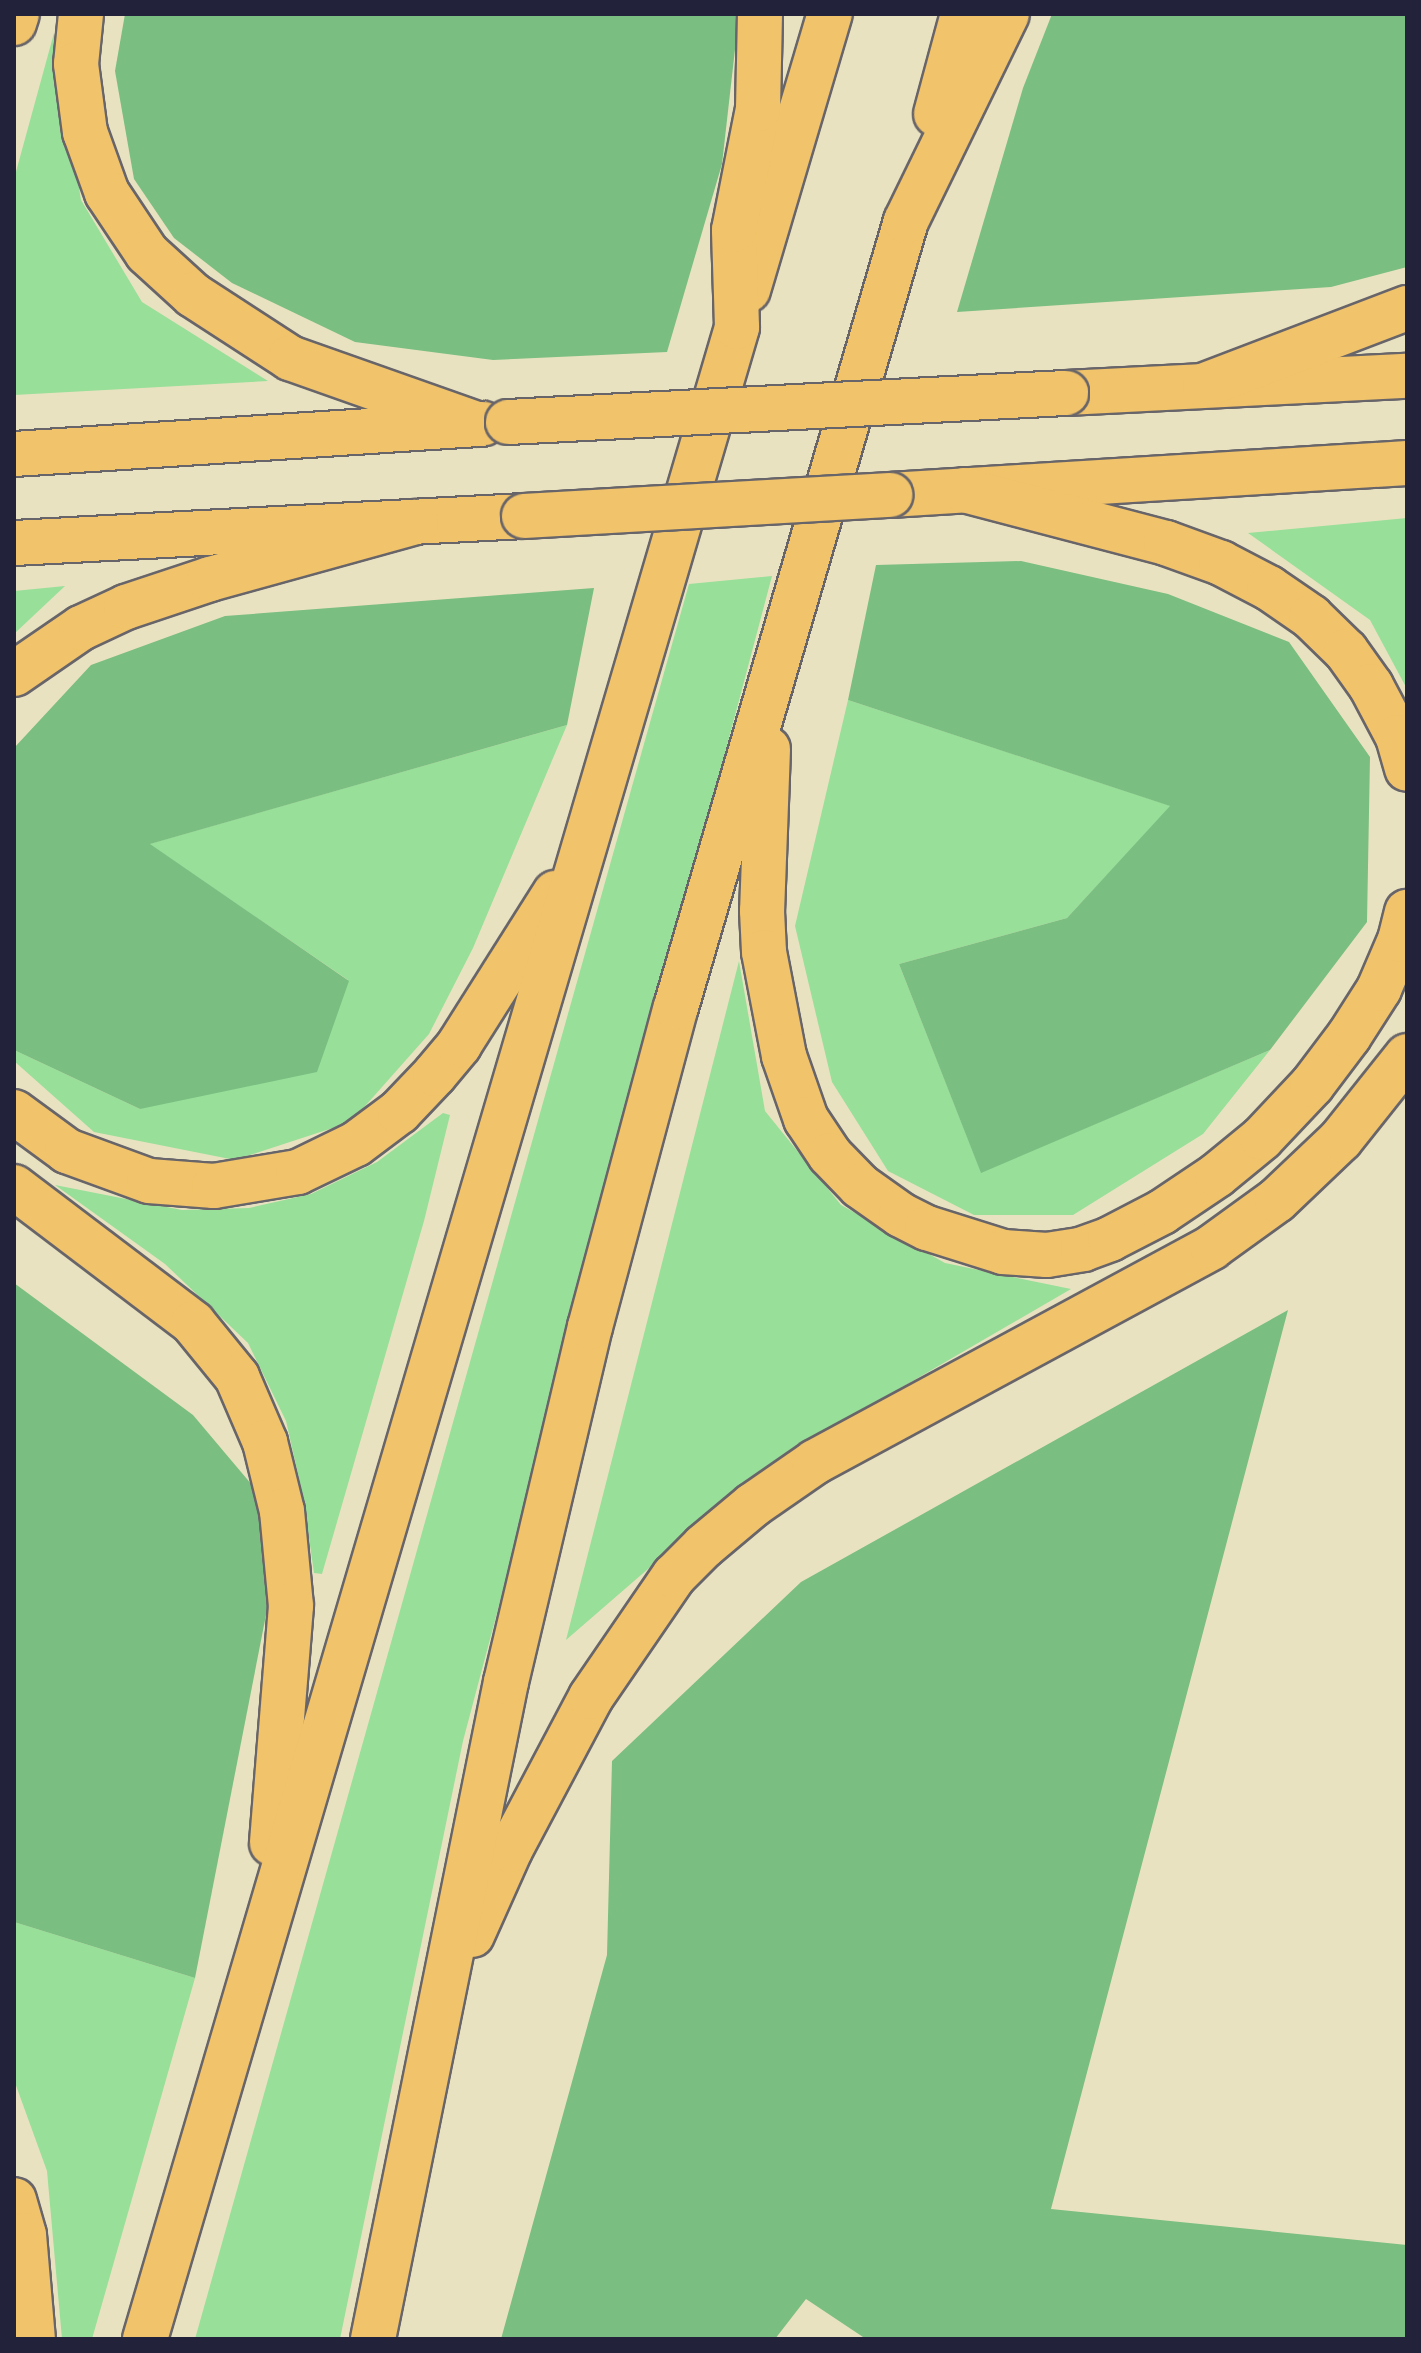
<!DOCTYPE html>
<style>
body{margin:0}
#map{position:relative;width:1421px;height:2353px;overflow:hidden;background:#e9e2c0;font-family:"Old Standard TT",serif}
div>[style]{position:absolute}
[style*='--x']{left:calc(var(--x)*1px);top:calc(var(--y)*1px);width:calc(var(--w)*1px);rotate:calc(var(--a)*1deg)}
.green>*{inset:0;background:#98df99}
.forest>*{inset:0;background:#7abe81}
.roads{filter:drop-shadow(2px 0 #68656a) drop-shadow(-2px 0 #68656a) drop-shadow(0 2px #68656a) drop-shadow(0 -2px #68656a)}
.trunk>*{height:44px;margin:-22px;padding:0 22px;transform-origin:22px;border-radius:22px;background:#f1c36a}
.motorway>*{height:44px;margin:-22px;padding:0 22px;transform-origin:22px;border-radius:22px;background:#f1c36a}
.bridges{filter:drop-shadow(2px 0 #68656a) drop-shadow(-2px 0 #68656a) drop-shadow(0 2px #68656a) drop-shadow(0 -2px #68656a)}
.trunk-bridge>*{height:44px;margin:-22px;padding:0 22px;transform-origin:22px;border-radius:22px;background:#f1c36a}
span{translate:-50% -50%;white-space:nowrap;text-align:center;line-height:1.15;-webkit-text-stroke:6px #f6f6f2;paint-order:stroke}
.frame{position:absolute;inset:0;border:16px solid #22223b;pointer-events:none}
</style>
<div id="map">
<div class="green">
<div style="clip-path:polygon(54px 33px,81px 200px,142px 302px,268px 381px,14px 395px,14px 179px)"></div>
<div style="clip-path:polygon(1407px 518px,1407px 689px,1370px 620px,1248px 533px)"></div>
<div style="clip-path:polygon(772px 576px,463px 1741px,340px 2339px,195px 2339px,689px 584px)"></div>
<div style="clip-path:polygon(65px 586px,14px 634px,14px 591px)"></div>
<div style="clip-path:polygon(848px 700px,1171px 806px,1067px 918px,899px 964px,981px 1172px,1270px 1050px,1203px 1134px,1073px 1215px,974px 1215px,888px 1171px,832px 1082px,795px 926px)"></div>
<div style="clip-path:polygon(567px 725px,473px 948px,429px 1034px,351px 1122px,235px 1160px,94px 1132px,14px 1061px,14px 1050px,140px 1109px,348px 980px,149px 844px)"></div>
<div style="clip-path:polygon(739px 961px,765px 1111px,841px 1205px,945px 1263px,1071px 1289px,768px 1465px,566px 1640px)"></div>
<div style="clip-path:polygon(443px 1113px,450px 1115px,424px 1221px,322px 1574px,314px 1573px,303px 1496px,286px 1421px,248px 1343px,165px 1264px,55px 1185px,182px 1210px,249px 1208px,311px 1194px,377px 1162px)"></div>
<div style="clip-path:polygon(14px 1922px,195px 1978px,92px 2339px,62px 2339px,47px 2171px,14px 2080px)"></div>
</div>
<div class="forest">
<div style="clip-path:polygon(125px 14px,739px 14px,722px 164px,667px 352px,493px 360px,355px 342px,232px 283px,174px 238px,134px 179px,115px 71px)"></div>
<div style="clip-path:polygon(1052px 14px,1407px 14px,1407px 267px,1331px 287px,957px 312px,1023px 88px)"></div>
<div style="clip-path:polygon(1021px 561px,1168px 594px,1289px 642px,1370px 757px,1367px 922px,1270px 1050px,981px 1173px,899px 964px,1067px 918px,1170px 806px,848px 700px,876px 565px)"></div>
<div style="clip-path:polygon(594px 588px,567px 725px,150px 844px,349px 981px,317px 1072px,140px 1109px,14px 1050px,14px 748px,91px 665px,225px 616px)"></div>
<div style="clip-path:polygon(14px 1283px,193px 1415px,284px 1523px,195px 1978px,14px 1922px)"></div>
<div style="clip-path:polygon(1288px 1310px,1051px 2209px,1407px 2245px,1407px 2339px,866px 2339px,806px 2299px,775px 2339px,501px 2339px,607px 1955px,612px 1761px,801px 1582px)"></div>
</div>
<div class="roads">
<div class="trunk">
<div style="--x:1066;--y:393;--w:341;--a:-2.9"></div>
<div style="--x:14;--y:454;--w:470;--a:-3.7"></div>
<div style="--x:890;--y:495;--w:518;--a:-3.54"></div>
<div style="--x:14;--y:543;--w:511;--a:-3.03"></div>
</div>
<div class="motorway">
<div style="--x:81;--y:14;--w:50;--a:95.7"></div>
<div style="--x:76;--y:64;--w:69;--a:82.5"></div>
<div style="--x:85;--y:132;--w:65;--a:70.2"></div>
<div style="--x:107;--y:193;--w:72;--a:56.3"></div>
<div style="--x:147;--y:253;--w:62;--a:42.4"></div>
<div style="--x:193;--y:295;--w:116;--a:33"></div>
<div style="--x:290;--y:358;--w:197;--a:19.5"></div>
<div style="--x:14;--y:23;--w:9;--a:-72"></div>
<div style="--x:936;--y:114;--w:104;--a:-74.9"></div>
<div style="--x:748;--y:290;--w:288;--a:-73.5"></div>
<div style="--x:1205;--y:385;--w:216;--a:-20.9"></div>
<div style="--x:964;--y:490;--w:209;--a:14.7"></div>
<div style="--x:1166;--y:543;--w:59;--a:20"></div>
<div style="--x:1221;--y:563;--w:54;--a:27.5"></div>
<div style="--x:1269;--y:588;--w:51;--a:34.6"></div>
<div style="--x:1311;--y:617;--w:49;--a:44.2"></div>
<div style="--x:1346;--y:651;--w:43;--a:54.5"></div>
<div style="--x:1371;--y:686;--w:58;--a:62.1"></div>
<div style="--x:1398;--y:737;--w:33;--a:74"></div>
<div style="--x:14;--y:674;--w:81;--a:-34.5"></div>
<div style="--x:81;--y:628;--w:50;--a:-25"></div>
<div style="--x:126;--y:607;--w:89;--a:-18.4"></div>
<div style="--x:210;--y:579;--w:214;--a:-15.5"></div>
<div style="--x:768;--y:749;--w:162;--a:92.1"></div>
<div style="--x:762;--y:911;--w:41;--a:87.2"></div>
<div style="--x:764;--y:952;--w:106;--a:79.1"></div>
<div style="--x:784;--y:1056;--w:67;--a:70.8"></div>
<div style="--x:806;--y:1119;--w:43;--a:56.3"></div>
<div style="--x:830;--y:1155;--w:43;--a:45.9"></div>
<div style="--x:860;--y:1186;--w:50;--a:35.3"></div>
<div style="--x:901;--y:1215;--w:29;--a:27"></div>
<div style="--x:927;--y:1228;--w:80;--a:17.5"></div>
<div style="--x:1003;--y:1252;--w:44;--a:3.9"></div>
<div style="--x:1047;--y:1255;--w:36;--a:-9"></div>
<div style="--x:1083;--y:1249;--w:29;--a:-20"></div>
<div style="--x:1110;--y:1239;--w:59;--a:-27.4"></div>
<div style="--x:1162;--y:1212;--w:66;--a:-33.9"></div>
<div style="--x:1217;--y:1175;--w:58;--a:-39.4"></div>
<div style="--x:1262;--y:1138;--w:73;--a:-46.7"></div>
<div style="--x:1312;--y:1085;--w:61;--a:-52.9"></div>
<div style="--x:1349;--y:1036;--w:56;--a:-57.4"></div>
<div style="--x:1379;--y:989;--w:53;--a:-66.8"></div>
<div style="--x:1400;--y:940;--w:29;--a:-76"></div>
<div style="--x:14;--y:1112;--w:66;--a:36.3"></div>
<div style="--x:67;--y:1151;--w:87;--a:20.1"></div>
<div style="--x:149;--y:1181;--w:65;--a:4.4"></div>
<div style="--x:214;--y:1186;--w:85;--a:-9.5"></div>
<div style="--x:298;--y:1172;--w:64;--a:-25.8"></div>
<div style="--x:356;--y:1144;--w:54;--a:-36.7"></div>
<div style="--x:399;--y:1112;--w:52;--a:-46.5"></div>
<div style="--x:435;--y:1074;--w:38;--a:-50"></div>
<div style="--x:459;--y:1045;--w:180;--a:-57.7"></div>
<div style="--x:14;--y:1187;--w:225;--a:37.2"></div>
<div style="--x:193;--y:1323;--w:70;--a:50.8"></div>
<div style="--x:237;--y:1377;--w:71;--a:66.7"></div>
<div style="--x:265;--y:1442;--w:71;--a:76.2"></div>
<div style="--x:282;--y:1511;--w:95;--a:84.6"></div>
<div style="--x:291;--y:1606;--w:238;--a:94.6"></div>
<div style="--x:472;--y:1935;--w:93;--a:-65.9"></div>
<div style="--x:510;--y:1850;--w:173;--a:-62.1"></div>
<div style="--x:591;--y:1697;--w:147;--a:-55.6"></div>
<div style="--x:674;--y:1576;--w:42;--a:-45"></div>
<div style="--x:704;--y:1546;--w:64;--a:-39.9"></div>
<div style="--x:753;--y:1505;--w:75;--a:-34.7"></div>
<div style="--x:815;--y:1462;--w:451;--a:-28.4"></div>
<div style="--x:1212;--y:1247;--w:80;--a:-35.9"></div>
<div style="--x:1277;--y:1200;--w:88;--a:-43.6"></div>
<div style="--x:1341;--y:1139;--w:106;--a:-51.5"></div>
<div style="--x:14;--y:2200;--w:36;--a:74"></div>
<div style="--x:24;--y:2235;--w:104;--a:85.1"></div>
<div style="--x:145;--y:2339;--w:2097;--a:-73.6"></div>
<div style="--x:737;--y:327;--w:97;--a:-91.8"></div>
<div style="--x:734;--y:230;--w:123;--a:-78.8"></div>
<div style="--x:758;--y:109;--w:95;--a:-88.8"></div>
<div style="--x:373;--y:2339;--w:670;--a:-78.56"></div>
<div style="--x:506;--y:1682;--w:365;--a:-76.7"></div>
<div style="--x:590;--y:1327;--w:331;--a:-75"></div>
<div style="--x:676;--y:1007;--w:819;--a:-73.69"></div>
<div style="--x:906;--y:221;--w:230;--a:-64"></div>
</div>
</div>
<div class="bridges">
<div class="trunk-bridge">
<div style="--x:508;--y:422;--w:559;--a:-2.98"></div>
<div style="--x:524;--y:516;--w:367;--a:-3.3"></div>
</div>
</div>
<div class="frame"></div>
</div>
